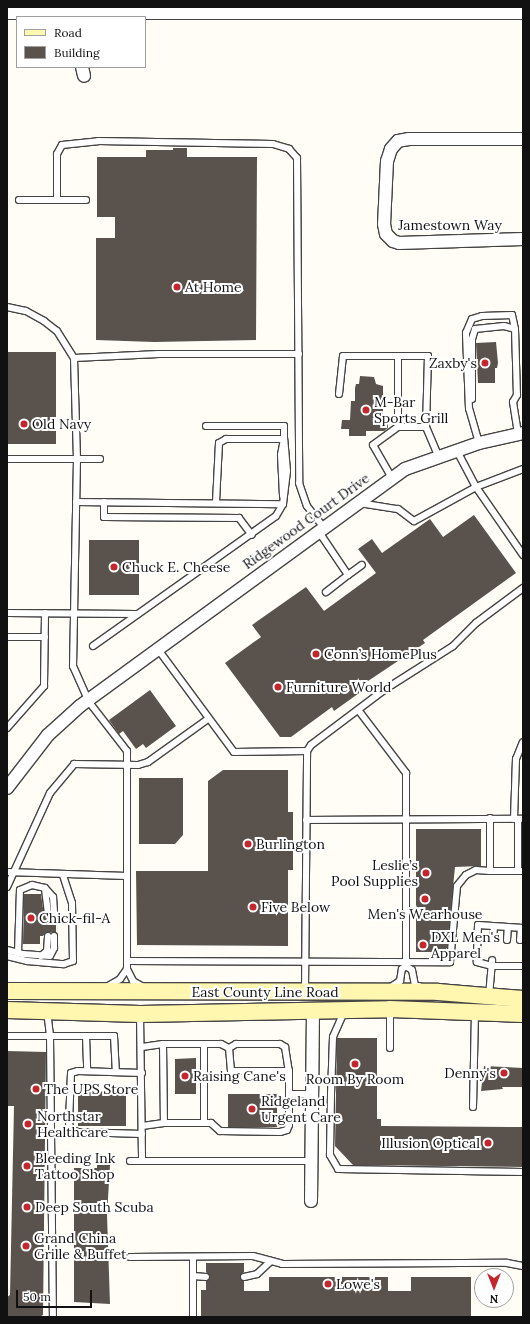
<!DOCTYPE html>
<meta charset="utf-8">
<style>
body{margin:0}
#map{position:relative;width:530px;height:1324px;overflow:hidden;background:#fffdf5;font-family:Lora,serif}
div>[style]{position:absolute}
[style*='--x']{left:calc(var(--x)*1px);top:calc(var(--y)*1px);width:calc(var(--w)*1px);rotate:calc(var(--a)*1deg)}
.building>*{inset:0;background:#5a524d}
.roads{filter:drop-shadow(1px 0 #444) drop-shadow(-1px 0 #444) drop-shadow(0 1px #444) drop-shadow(0 -1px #444)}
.service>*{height:6px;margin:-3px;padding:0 3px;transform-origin:3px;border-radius:3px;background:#fff}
.minor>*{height:12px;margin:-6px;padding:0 6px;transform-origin:6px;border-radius:6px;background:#fff}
.secondary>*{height:16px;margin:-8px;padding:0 8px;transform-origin:8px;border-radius:8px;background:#fff6b0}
.dots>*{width:11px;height:11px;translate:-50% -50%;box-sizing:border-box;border:2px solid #fff;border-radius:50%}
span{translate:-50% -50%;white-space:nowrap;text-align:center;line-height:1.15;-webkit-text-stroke:4px #fff;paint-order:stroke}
.street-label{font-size:14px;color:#111}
.poi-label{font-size:14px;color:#111}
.left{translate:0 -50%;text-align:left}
.right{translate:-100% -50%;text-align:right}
.frame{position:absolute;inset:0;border:8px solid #111;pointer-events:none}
.legend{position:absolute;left:16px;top:16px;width:130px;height:52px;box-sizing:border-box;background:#fff;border:1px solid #a0a0a0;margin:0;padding:5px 7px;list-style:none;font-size:12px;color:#111}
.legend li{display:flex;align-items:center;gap:8px;height:20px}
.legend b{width:20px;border:1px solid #a0a0a0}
.north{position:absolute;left:474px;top:1268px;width:40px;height:40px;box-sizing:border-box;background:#fff;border:1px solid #a0a0a0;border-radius:50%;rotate:180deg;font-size:11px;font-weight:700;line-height:16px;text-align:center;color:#111}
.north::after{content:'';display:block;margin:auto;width:14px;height:18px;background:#c4262e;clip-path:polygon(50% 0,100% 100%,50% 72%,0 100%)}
.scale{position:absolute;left:16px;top:1290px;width:76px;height:18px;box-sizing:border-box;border:2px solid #111;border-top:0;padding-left:5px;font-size:12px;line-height:14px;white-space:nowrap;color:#111;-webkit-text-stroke:3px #fff;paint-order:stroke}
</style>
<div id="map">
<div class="building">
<div style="clip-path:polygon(173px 148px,187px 148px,187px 157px,257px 157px,256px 340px,154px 342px,96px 340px,96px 238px,115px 238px,115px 217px,97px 217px,97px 157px,146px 157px,146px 150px,173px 150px)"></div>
<div style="clip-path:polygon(496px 342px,498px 363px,497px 368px,495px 368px,495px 383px,478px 383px,476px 343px)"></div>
<div style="clip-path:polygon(7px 352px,56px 352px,56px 444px,7px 444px)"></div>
<div style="clip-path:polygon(360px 376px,374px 377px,376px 384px,383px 386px,383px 419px,388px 419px,388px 428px,384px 431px,366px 431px,366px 436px,349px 436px,349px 429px,341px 429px,342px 420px,350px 420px,351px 401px,355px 401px,355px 388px,356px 384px,359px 384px)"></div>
<div style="clip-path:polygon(474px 515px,516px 573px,423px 640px,425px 643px,359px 687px,362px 691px,334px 711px,332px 707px,291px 737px,280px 737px,225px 663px,261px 637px,252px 625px,306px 587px,324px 611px,376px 573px,358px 549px,372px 539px,382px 553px,430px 519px,443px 537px)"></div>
<div style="clip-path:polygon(89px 540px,139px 540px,139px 595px,89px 595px)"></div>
<div style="clip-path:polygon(150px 690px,176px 726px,146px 748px,143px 744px,136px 749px,123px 731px,119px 734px,109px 720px)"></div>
<div style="clip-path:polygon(223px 770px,288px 770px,288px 812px,293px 812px,293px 870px,288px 870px,288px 946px,137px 945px,136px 871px,208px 871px,208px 781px)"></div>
<div style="clip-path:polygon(139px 778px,183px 778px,183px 835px,175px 844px,139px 844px)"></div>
<div style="clip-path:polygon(416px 829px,481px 829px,481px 866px,455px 867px,447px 948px,442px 952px,416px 952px)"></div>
<div style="clip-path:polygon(24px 894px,41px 894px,44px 915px,56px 917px,56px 932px,46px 932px,43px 936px,40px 936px,40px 944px,23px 944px)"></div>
<div style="clip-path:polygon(337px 1038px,377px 1038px,377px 1119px,381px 1119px,381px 1126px,523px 1127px,523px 1167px,353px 1165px,335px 1146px)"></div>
<div style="clip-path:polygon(7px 1051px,46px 1052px,43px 1315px,39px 1317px,7px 1317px,7px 1297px,10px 1295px,14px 1106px,7px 1106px)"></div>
<div style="clip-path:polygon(196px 1058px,196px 1094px,175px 1094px,175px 1059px)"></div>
<div style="clip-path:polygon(484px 1066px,523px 1068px,523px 1087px,502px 1087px,503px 1089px,481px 1091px)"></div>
<div style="clip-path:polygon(126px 1091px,126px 1126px,78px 1126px,78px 1092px)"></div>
<div style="clip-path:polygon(228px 1094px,277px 1094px,277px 1127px,228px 1127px)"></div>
<div style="clip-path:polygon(97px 1165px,110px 1165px,107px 1215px,110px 1304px,74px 1302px,74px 1168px,97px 1168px)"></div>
<div style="clip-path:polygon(206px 1263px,244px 1263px,244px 1272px,240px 1278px,244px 1281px,244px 1291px,269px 1291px,269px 1277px,388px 1277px,388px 1291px,411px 1291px,411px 1277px,471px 1277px,471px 1317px,201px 1317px,201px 1290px,206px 1290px,206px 1281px,210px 1278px,206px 1272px)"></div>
</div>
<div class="roads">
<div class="service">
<div style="--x:19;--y:200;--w:67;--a:0"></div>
<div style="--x:57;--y:200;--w:46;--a:-90"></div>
<div style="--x:57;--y:154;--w:10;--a:-61"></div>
<div style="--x:62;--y:145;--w:36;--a:-6"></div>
<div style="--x:98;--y:141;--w:175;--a:1"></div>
<div style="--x:273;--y:144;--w:17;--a:17"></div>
<div style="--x:289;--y:149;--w:12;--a:48"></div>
<div style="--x:297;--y:158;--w:325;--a:89.6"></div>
<div style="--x:299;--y:483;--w:24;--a:71"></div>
<div style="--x:307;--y:506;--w:28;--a:52"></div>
<div style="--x:7;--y:307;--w:19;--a:12"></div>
<div style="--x:26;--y:311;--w:21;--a:29"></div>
<div style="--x:44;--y:321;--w:16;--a:38"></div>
<div style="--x:57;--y:331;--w:32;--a:58"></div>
<div style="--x:74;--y:358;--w:85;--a:-2.7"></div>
<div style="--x:159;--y:354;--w:140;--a:0"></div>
<div style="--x:74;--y:358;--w:101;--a:88.3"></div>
<div style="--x:77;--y:459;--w:207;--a:91.1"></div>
<div style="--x:73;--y:666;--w:39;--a:66"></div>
<div style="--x:89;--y:702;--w:62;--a:52.2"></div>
<div style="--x:127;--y:751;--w:218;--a:90"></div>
<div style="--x:127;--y:969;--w:13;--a:63"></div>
<div style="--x:133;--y:981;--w:12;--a:31"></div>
<div style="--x:339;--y:394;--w:38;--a:-84"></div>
<div style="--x:343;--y:356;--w:55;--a:0"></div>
<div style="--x:472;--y:399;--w:60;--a:-90"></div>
<div style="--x:472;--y:339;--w:10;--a:-73"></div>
<div style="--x:475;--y:329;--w:29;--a:-6"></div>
<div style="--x:504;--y:326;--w:11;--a:15"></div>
<div style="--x:206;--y:426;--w:78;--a:0"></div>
<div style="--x:284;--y:426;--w:13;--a:90"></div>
<div style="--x:284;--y:439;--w:58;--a:180"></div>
<div style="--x:226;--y:439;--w:8;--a:150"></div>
<div style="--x:219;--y:443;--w:60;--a:92.9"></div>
<div style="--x:398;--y:427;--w:71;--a:-90"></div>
<div style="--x:398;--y:356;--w:30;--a:0"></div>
<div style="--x:428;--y:356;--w:71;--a:91.6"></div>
<div style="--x:426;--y:427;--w:34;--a:67"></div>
<div style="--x:479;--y:443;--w:35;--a:-106"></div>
<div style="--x:469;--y:409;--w:76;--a:-92.3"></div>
<div style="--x:466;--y:333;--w:15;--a:-67"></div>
<div style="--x:472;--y:319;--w:10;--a:-17"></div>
<div style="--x:482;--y:316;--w:30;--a:-2"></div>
<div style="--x:512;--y:315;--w:14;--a:78"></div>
<div style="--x:515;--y:329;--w:66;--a:88.3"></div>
<div style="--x:517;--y:395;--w:8;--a:120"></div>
<div style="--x:513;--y:402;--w:31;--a:81"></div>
<div style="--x:457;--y:451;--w:41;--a:62.2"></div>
<div style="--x:476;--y:487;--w:83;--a:55.3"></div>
<div style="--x:7;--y:459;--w:93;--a:0"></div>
<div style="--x:392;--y:478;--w:38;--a:-120"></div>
<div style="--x:373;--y:445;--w:31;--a:-36"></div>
<div style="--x:398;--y:427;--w:28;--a:0"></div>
<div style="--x:76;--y:502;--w:207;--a:0.6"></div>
<div style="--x:104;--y:502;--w:15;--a:90"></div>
<div style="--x:104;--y:517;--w:135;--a:0.4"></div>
<div style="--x:239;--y:518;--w:21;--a:53"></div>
<div style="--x:359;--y:503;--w:39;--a:9"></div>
<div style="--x:398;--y:509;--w:20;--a:37"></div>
<div style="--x:414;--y:521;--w:71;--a:-28.7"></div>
<div style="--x:476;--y:487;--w:50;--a:-21"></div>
<div style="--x:319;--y:532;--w:52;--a:56"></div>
<div style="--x:348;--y:575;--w:28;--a:142"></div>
<div style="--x:348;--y:575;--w:17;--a:-36"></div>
<div style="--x:7;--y:613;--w:130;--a:0.4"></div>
<div style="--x:7;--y:637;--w:38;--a:0"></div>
<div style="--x:93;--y:646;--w:224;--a:-35.4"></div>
<div style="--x:276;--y:516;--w:14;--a:-60"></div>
<div style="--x:283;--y:504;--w:33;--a:-83"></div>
<div style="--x:287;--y:471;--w:32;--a:-95"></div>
<div style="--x:284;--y:439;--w:16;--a:101"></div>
<div style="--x:281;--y:455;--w:41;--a:87.2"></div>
<div style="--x:157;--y:648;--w:129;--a:53.5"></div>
<div style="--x:234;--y:752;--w:73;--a:-0.8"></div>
<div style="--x:359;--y:711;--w:78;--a:52.8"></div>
<div style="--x:406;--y:773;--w:193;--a:90"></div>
<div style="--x:7;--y:728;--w:56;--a:-48.6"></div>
<div style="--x:44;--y:686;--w:73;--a:-89.2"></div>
<div style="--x:490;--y:818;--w:53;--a:90"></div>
<div style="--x:490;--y:871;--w:33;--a:0"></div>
<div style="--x:514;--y:819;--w:60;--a:-88.1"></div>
<div style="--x:516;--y:759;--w:18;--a:-68"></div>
<div style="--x:306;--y:820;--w:217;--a:-0.3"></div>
<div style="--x:518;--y:871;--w:52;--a:-90"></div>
<div style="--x:7;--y:872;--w:120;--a:1.9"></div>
<div style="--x:7;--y:887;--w:103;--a:-65.4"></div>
<div style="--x:50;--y:793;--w:38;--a:-50"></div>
<div style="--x:74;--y:764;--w:64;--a:0.9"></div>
<div style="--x:138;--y:765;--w:10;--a:-17"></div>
<div style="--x:148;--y:762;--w:74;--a:-35.6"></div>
<div style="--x:45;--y:889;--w:24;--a:83"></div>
<div style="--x:523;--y:928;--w:45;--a:-176.2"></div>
<div style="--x:478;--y:925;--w:37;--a:92"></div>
<div style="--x:477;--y:962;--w:16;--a:15"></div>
<div style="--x:492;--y:966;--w:31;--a:0"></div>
<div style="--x:493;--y:939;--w:12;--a:-85"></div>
<div style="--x:507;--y:940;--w:13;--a:-86"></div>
<div style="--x:520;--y:940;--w:12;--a:-85"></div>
<div style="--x:7;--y:950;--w:16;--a:14"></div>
<div style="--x:23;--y:954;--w:27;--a:4"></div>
<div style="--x:50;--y:956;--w:9;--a:-63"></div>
<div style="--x:54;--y:948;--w:12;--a:-90"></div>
<div style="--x:18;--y:953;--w:63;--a:-88.2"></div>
<div style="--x:20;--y:890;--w:13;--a:-23"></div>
<div style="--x:32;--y:885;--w:13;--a:13"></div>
<div style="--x:45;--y:888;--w:12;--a:48"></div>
<div style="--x:53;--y:897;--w:16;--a:86"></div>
<div style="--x:7;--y:956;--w:21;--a:14"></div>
<div style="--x:27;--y:961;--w:37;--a:5"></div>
<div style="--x:64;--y:964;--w:9;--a:-18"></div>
<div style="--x:73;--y:961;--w:58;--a:-91"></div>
<div style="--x:72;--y:903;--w:28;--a:-108"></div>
<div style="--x:41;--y:956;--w:8;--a:-40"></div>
<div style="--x:47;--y:951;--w:15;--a:-86"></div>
<div style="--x:127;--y:961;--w:323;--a:0.2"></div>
<div style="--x:450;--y:962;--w:76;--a:-84.7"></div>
<div style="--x:457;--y:886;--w:14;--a:-51"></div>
<div style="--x:466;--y:875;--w:11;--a:-27"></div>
<div style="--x:476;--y:870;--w:14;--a:4"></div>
<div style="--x:108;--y:986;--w:14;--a:-30"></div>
<div style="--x:120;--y:979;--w:12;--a:-55"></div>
<div style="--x:391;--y:987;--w:11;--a:-34"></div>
<div style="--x:400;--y:981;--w:12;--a:-81"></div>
<div style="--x:402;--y:969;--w:5;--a:-37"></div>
<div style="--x:406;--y:966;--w:7;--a:34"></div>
<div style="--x:412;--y:970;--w:16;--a:79"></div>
<div style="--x:415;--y:986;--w:4;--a:0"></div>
<div style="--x:305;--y:991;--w:240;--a:-89.5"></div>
<div style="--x:307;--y:751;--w:7;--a:-56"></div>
<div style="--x:311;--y:745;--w:91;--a:-37"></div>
<div style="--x:384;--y:690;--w:82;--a:-32.5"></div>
<div style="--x:453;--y:646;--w:33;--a:-45"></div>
<div style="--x:476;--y:623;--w:59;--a:-36.7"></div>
<div style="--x:489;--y:996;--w:36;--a:-85"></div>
<div style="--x:47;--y:1011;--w:25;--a:83"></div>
<div style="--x:50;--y:1036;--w:281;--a:89.4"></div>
<div style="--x:344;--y:1012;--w:27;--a:114"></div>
<div style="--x:333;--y:1037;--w:58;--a:92"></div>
<div style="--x:331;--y:1095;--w:60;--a:91"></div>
<div style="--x:330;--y:1155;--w:16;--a:60"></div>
<div style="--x:338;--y:1169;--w:185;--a:0.9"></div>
<div style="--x:140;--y:1014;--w:147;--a:89.2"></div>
<div style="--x:142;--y:1161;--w:169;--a:0"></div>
<div style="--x:7;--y:1036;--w:107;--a:0"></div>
<div style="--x:114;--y:1036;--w:36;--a:87"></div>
<div style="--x:86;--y:1036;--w:35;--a:88"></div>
<div style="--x:163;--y:1044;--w:79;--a:89.3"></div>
<div style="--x:204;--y:1044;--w:79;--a:90"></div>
<div style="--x:142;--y:1047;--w:21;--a:-8"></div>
<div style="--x:163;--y:1044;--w:58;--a:0"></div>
<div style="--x:221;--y:1044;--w:9;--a:27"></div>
<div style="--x:390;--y:1048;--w:38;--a:-90"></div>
<div style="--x:289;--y:1071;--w:58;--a:180"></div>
<div style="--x:231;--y:1071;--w:23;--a:-95"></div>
<div style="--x:229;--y:1048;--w:8;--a:-30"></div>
<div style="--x:236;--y:1044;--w:44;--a:0"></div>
<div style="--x:280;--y:1044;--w:6;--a:31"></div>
<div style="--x:285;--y:1047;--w:24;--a:81"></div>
<div style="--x:289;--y:1071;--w:23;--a:90"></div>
<div style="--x:289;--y:1094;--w:23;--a:0"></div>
<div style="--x:142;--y:1073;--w:64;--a:-178.2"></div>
<div style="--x:78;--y:1071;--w:7;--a:164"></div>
<div style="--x:71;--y:1073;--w:50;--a:92.3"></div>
<div style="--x:69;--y:1123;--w:7;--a:74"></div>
<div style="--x:71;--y:1130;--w:7;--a:16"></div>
<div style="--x:78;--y:1132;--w:64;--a:1.8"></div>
<div style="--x:473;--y:1107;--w:94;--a:-88.8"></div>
<div style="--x:142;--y:1126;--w:22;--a:-8"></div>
<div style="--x:164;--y:1123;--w:47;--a:0"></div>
<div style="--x:211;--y:1123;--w:12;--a:42"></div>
<div style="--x:220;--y:1131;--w:60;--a:1"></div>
<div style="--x:280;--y:1132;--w:7;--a:-16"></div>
<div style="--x:287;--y:1130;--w:5;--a:-68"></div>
<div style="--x:289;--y:1125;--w:31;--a:-90"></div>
<div style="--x:130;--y:1161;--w:12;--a:0"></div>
<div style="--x:130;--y:1257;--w:123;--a:-0.5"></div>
<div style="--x:253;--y:1256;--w:30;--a:15"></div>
<div style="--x:282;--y:1264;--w:225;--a:-0.3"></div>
<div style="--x:507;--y:1263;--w:16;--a:11"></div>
<div style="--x:193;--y:1257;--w:60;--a:90"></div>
<div style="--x:193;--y:1276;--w:13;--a:4"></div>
<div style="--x:244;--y:1277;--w:13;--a:-13"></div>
<div style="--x:257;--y:1274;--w:19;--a:-43"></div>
</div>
<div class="minor">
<div style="--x:7;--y:13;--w:516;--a:0"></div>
<div style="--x:82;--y:67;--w:9;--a:77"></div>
<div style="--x:523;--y:139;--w:114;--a:180"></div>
<div style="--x:409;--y:139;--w:11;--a:170"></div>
<div style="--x:398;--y:141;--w:11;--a:131"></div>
<div style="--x:391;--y:149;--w:13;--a:108"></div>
<div style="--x:387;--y:161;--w:63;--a:92.7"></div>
<div style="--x:384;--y:224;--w:10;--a:79"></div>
<div style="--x:386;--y:234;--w:10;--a:45"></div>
<div style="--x:393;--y:241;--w:6;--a:18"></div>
<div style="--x:399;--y:243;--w:124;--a:-1.8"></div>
<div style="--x:7;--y:788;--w:67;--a:-52.3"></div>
<div style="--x:48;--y:735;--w:43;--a:-42.2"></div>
<div style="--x:80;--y:706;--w:402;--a:-36.1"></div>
<div style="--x:405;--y:469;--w:78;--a:-19.4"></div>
<div style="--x:479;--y:443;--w:45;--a:-12.8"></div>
<div style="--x:311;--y:1201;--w:189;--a:-89.4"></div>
</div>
<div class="secondary">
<div style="--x:7;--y:991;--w:431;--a:0.1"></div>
<div style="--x:438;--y:992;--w:85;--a:4.7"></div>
<div style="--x:7;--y:1010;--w:133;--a:1.7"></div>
<div style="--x:140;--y:1014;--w:250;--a:-1.1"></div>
<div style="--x:390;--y:1009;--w:133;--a:2.2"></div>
</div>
</div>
<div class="dots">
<div style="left:177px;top:287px;background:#c4262e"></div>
<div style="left:485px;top:363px;background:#c4262e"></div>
<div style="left:366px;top:410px;background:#c4262e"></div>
<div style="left:24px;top:424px;background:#c4262e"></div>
<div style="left:114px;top:567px;background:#c4262e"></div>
<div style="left:316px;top:654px;background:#c4262e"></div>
<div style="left:278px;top:687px;background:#c4262e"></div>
<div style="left:248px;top:844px;background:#c4262e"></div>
<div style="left:426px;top:873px;background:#c4262e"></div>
<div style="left:425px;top:899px;background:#c4262e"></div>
<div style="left:253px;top:907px;background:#c4262e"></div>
<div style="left:31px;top:918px;background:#c4262e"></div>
<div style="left:423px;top:945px;background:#c4262e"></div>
<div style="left:355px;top:1064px;background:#c4262e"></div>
<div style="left:504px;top:1073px;background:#c4262e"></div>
<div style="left:185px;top:1076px;background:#c4262e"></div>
<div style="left:36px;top:1089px;background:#c4262e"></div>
<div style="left:252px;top:1109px;background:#c4262e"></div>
<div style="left:28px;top:1124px;background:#c4262e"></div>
<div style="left:488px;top:1143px;background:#c4262e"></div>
<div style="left:27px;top:1166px;background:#c4262e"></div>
<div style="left:27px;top:1207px;background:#c4262e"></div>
<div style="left:26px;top:1246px;background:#c4262e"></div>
<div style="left:328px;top:1284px;background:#c4262e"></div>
</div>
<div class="street-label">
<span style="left:450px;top:225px">Jamestown Way</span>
<span style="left:306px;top:521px;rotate:-36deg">Ridgewood Court Drive</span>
<span style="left:265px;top:992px">East County Line Road</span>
</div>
<div class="poi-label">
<span class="left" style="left:185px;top:287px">At Home</span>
<span class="right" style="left:477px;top:363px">Zaxby's</span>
<span class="left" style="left:374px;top:410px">M-Bar<br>Sports Grill</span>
<span class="left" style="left:32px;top:424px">Old Navy</span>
<span class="left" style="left:122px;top:567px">Chuck E. Cheese</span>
<span class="left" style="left:324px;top:654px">Conn’s HomePlus</span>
<span class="left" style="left:286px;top:687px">Furniture World</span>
<span class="left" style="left:256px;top:844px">Burlington</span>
<span class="right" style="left:418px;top:873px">Leslie’s<br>Pool Supplies</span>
<span class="left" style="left:261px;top:907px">Five Below</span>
<span style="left:425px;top:914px">Men's Wearhouse</span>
<span class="left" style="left:39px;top:918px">Chick-fil-A</span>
<span class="left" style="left:431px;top:945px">DXL Men's<br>Apparel</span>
<span class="right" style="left:496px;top:1073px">Denny's</span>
<span class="left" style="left:193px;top:1076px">Raising Cane's</span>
<span style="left:355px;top:1079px">Room By Room</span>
<span class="left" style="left:44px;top:1089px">The UPS Store</span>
<span class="left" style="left:261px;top:1109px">Ridgeland<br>Urgent Care</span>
<span class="left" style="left:37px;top:1124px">Northstar<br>Healthcare</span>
<span class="right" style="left:480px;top:1143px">Illusion Optical</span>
<span class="left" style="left:35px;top:1166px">Bleeding Ink<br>Tattoo Shop</span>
<span class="left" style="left:35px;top:1207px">Deep South Scuba</span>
<span class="left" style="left:34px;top:1246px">Grand China<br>Grille &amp; Buffet</span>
<span class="left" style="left:336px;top:1284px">Lowe's</span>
</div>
<div class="frame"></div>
<ul class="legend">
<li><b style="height:5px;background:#fff6b0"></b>Road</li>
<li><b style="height:11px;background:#5a524d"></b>Building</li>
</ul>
<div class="north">N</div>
<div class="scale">50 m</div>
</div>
